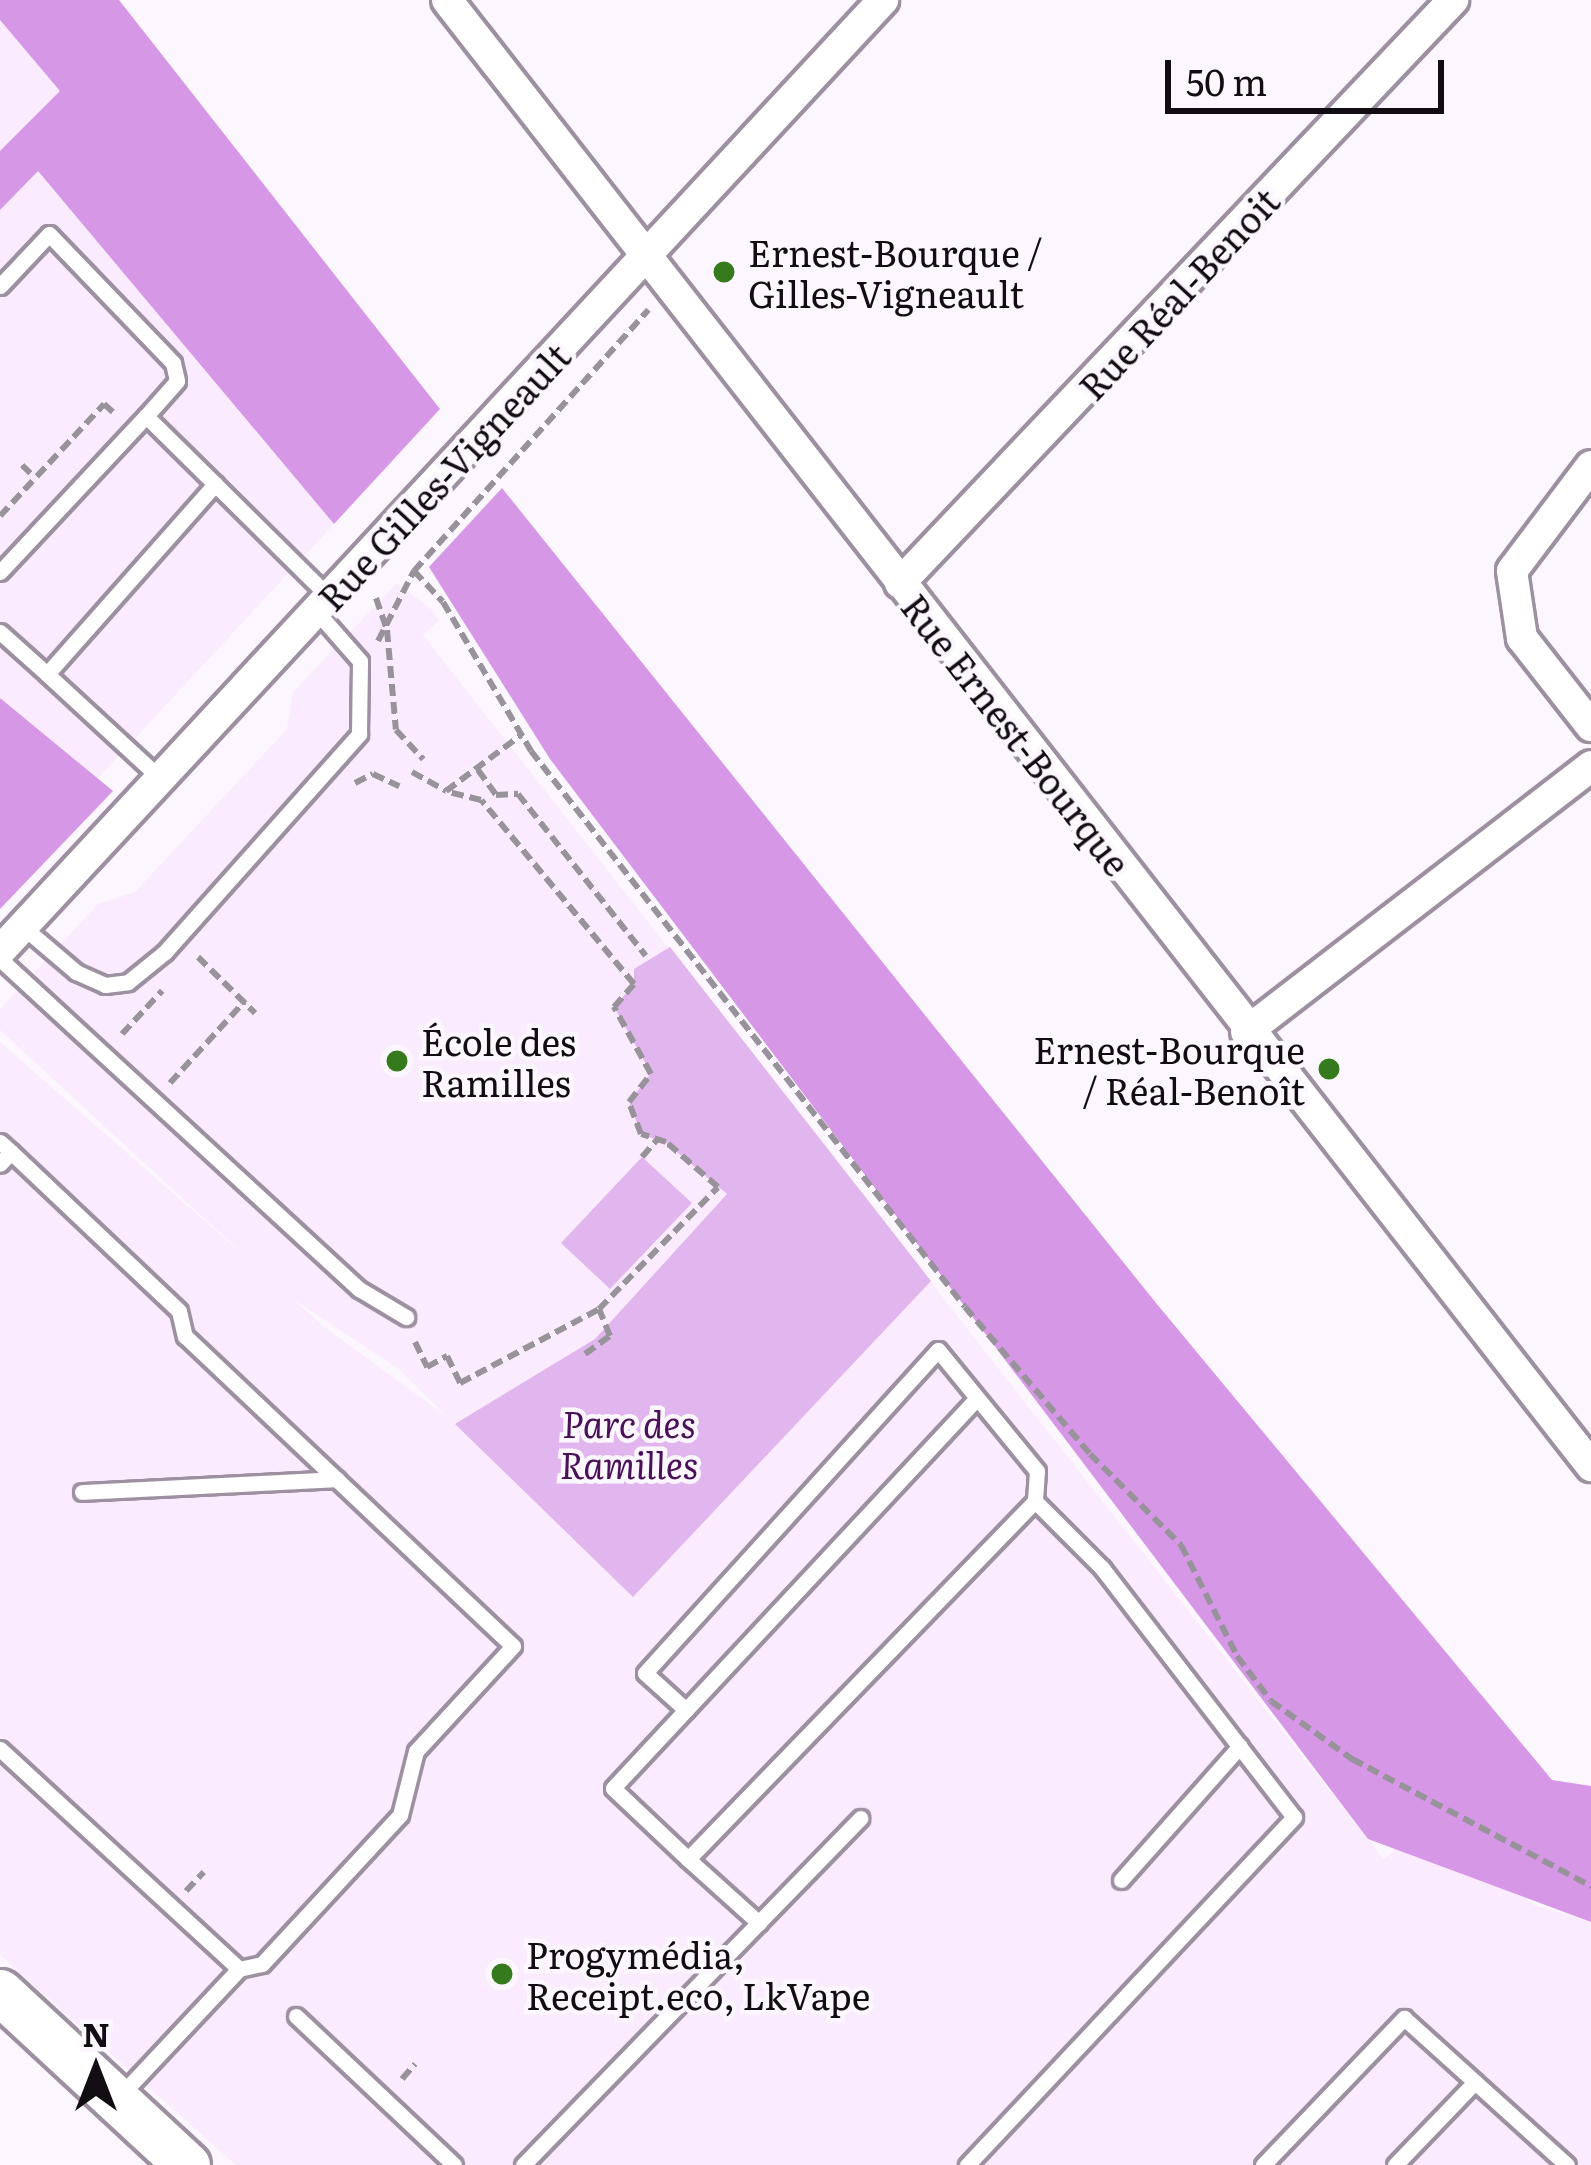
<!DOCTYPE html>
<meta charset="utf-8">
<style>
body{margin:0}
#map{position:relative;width:1591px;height:2165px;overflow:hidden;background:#fcf6fe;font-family:Literata,serif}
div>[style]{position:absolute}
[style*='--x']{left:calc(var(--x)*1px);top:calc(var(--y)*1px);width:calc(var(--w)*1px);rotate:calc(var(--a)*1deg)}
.built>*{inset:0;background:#fbebff}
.green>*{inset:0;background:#e1b5ee}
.forest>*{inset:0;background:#d597e6}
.path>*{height:6px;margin-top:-3px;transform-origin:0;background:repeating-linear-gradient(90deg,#98939a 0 12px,transparent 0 18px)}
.roads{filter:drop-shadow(3px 0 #9d90a1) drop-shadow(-3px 0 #9d90a1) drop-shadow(0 3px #9d90a1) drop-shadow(0 -3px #9d90a1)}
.lane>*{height:15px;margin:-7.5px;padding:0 7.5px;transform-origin:7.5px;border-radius:7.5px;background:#fff}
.street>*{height:30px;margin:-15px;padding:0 15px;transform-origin:15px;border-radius:15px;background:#fff}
.secondary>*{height:45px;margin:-22.5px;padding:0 22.5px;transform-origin:22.5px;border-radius:22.5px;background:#fff}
.dots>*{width:33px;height:33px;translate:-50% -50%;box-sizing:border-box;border:6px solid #fcf6fe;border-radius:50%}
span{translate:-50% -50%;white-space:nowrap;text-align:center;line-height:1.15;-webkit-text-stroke:9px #fcf6fe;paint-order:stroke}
.poi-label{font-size:36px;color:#110d13}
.left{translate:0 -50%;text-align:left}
.right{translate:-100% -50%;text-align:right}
.street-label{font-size:36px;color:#110d13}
.park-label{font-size:36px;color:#4a1058;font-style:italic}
.north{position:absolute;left:36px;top:2009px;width:120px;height:120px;-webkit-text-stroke:9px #fcf6fe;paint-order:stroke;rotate:0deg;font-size:33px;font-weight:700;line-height:48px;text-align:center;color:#110d13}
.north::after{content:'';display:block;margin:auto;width:42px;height:54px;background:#110d13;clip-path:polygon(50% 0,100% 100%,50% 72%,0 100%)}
.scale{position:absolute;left:1165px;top:60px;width:279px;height:54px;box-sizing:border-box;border:6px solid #110d13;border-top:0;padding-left:15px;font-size:36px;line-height:42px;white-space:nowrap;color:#110d13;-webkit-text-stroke:9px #fcf6fe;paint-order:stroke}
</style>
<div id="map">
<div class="built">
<div style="clip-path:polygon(0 20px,60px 91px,0 152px)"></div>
<div style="clip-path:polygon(37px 170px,334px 524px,98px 778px,0 698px,0 210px)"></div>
<div style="clip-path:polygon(evenodd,397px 583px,432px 610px,439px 620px,423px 635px,1384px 1860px,1430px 1816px,1534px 1905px,1591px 1922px,1591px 2165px,236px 2165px,0 1955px,0 1042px,254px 1264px,0 1030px,0 1009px,98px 904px,135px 892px,287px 729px,293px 692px,397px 583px,293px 1299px,399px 1369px,446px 1416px,323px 1326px,293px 1299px)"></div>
</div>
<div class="green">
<div style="clip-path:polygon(670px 947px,931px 1281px,633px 1597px,455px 1424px,595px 1339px,727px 1194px,666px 1143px,641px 1134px,629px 1102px,651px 1073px,614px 1007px,634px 984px,634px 969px)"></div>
<div style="clip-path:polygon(642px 1157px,692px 1203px,610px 1289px,561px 1243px)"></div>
</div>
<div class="forest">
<div style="clip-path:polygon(0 0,119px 0,440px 409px,334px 524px,38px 171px,0 210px,0 151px,60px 91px,0 20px)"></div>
<div style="clip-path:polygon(502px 488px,1156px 1303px,1552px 1780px,1591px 1786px,1591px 1922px,1368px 1839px,550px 759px,429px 567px)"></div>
<div style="clip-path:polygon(0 698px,113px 791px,0 909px)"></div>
</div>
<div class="path">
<div style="--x:22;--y:465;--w:18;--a:45"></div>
<div style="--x:0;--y:516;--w:153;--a:-47.1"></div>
<div style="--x:104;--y:404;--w:12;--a:42"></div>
<div style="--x:414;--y:571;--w:42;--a:46.9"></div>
<div style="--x:443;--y:602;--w:173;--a:59.4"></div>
<div style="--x:531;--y:751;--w:705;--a:52.03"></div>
<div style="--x:965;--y:1307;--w:193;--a:49.6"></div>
<div style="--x:1090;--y:1454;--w:129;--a:45"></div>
<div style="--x:1181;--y:1545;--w:124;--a:63.2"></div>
<div style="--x:1237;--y:1656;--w:56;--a:52.9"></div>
<div style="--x:1271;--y:1701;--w:100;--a:35.6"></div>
<div style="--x:1352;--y:1759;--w:271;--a:28"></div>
<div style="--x:376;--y:598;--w:34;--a:71"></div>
<div style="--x:387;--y:630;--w:100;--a:84.9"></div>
<div style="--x:396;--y:730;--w:40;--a:47"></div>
<div style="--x:378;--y:641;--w:79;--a:-62.8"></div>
<div style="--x:414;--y:571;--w:351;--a:-48.1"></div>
<div style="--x:478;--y:770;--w:31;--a:54"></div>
<div style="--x:496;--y:795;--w:22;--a:-3"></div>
<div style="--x:518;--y:794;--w:206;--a:51.7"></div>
<div style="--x:412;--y:772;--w:39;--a:29"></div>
<div style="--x:446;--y:791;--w:94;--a:-36.7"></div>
<div style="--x:355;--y:783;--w:20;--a:-27"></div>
<div style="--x:373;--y:774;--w:29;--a:25"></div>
<div style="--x:198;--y:957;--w:80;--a:44.5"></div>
<div style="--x:122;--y:1034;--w:59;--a:-47.1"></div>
<div style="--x:170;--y:1083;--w:110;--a:-47.6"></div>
<div style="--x:642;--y:1157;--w:23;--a:-49"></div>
<div style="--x:415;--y:1342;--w:28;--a:64"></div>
<div style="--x:427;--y:1367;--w:23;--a:-29"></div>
<div style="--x:447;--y:1356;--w:30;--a:64"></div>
<div style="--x:460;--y:1383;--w:157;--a:-28"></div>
<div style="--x:599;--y:1309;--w:170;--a:-45.7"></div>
<div style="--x:718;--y:1187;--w:69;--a:-139.1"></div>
<div style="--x:666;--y:1142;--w:26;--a:-162"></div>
<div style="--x:641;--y:1134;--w:34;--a:-111"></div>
<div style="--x:629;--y:1102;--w:36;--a:-52"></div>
<div style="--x:651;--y:1074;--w:77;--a:-118.9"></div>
<div style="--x:614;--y:1007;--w:30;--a:-49"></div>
<div style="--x:634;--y:984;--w:239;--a:-129.7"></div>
<div style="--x:481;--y:800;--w:36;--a:-166"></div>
<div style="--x:585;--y:1354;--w:31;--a:-36"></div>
<div style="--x:610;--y:1336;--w:29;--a:-112"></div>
<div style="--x:186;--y:1891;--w:26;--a:-47"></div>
<div style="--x:402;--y:2079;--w:20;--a:-49"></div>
</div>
<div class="roads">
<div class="lane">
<div style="--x:0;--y:286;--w:71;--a:-46.7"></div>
<div style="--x:49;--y:234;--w:179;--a:46.1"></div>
<div style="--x:173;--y:363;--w:18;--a:77"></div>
<div style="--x:177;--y:381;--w:47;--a:131.5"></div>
<div style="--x:0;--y:572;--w:214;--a:-46.9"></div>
<div style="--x:146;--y:416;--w:97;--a:44.6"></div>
<div style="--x:0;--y:632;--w:63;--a:41.8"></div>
<div style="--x:161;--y:779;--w:155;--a:-137.4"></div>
<div style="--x:47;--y:674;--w:254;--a:-48.5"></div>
<div style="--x:215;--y:484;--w:162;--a:44.7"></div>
<div style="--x:22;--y:926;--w:71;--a:40.4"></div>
<div style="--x:76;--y:972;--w:32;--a:24"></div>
<div style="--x:105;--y:985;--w:23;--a:-7"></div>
<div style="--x:128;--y:982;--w:48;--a:-39"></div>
<div style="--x:165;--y:952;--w:292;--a:-48.3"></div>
<div style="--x:359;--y:734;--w:73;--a:-89.2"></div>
<div style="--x:360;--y:661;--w:65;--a:-131.3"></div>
<div style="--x:0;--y:959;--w:488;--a:42.6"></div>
<div style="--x:359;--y:1289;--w:55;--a:30.8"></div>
<div style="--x:0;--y:1142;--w:15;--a:42"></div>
<div style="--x:11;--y:1152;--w:16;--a:133"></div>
<div style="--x:11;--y:1152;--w:231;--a:43.4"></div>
<div style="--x:179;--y:1311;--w:26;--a:77"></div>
<div style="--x:185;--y:1336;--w:451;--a:43.4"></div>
<div style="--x:513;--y:1646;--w:143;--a:132.7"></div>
<div style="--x:416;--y:1751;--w:66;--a:104"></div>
<div style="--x:400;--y:1815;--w:203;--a:132.8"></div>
<div style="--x:262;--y:1964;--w:24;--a:168"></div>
<div style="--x:82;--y:1492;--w:255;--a:-2.9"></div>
<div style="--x:686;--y:1710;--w:55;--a:-137.9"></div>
<div style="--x:645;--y:1673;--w:436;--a:-47.8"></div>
<div style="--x:938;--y:1350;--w:156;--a:50.7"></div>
<div style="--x:1037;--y:1471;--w:30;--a:94"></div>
<div style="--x:0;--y:1749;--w:325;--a:42.6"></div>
<div style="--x:239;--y:1969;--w:177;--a:133.2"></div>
<div style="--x:688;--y:1859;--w:103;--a:-136.6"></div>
<div style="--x:613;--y:1788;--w:533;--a:-46.97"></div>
<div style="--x:1121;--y:1880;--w:179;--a:-48.4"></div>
<div style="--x:759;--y:1923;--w:96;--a:-138"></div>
<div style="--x:688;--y:1859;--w:499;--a:-45.9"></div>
<div style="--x:1035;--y:1501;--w:95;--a:45"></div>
<div style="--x:1102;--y:1568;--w:314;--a:52.4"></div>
<div style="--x:1294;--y:1817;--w:478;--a:133.2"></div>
<div style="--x:296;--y:2016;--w:217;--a:43.3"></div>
<div style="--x:523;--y:2165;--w:484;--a:-45.8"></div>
<div style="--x:1263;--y:2165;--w:204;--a:-46.2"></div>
<div style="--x:1404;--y:2018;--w:96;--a:42"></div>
<div style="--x:1395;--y:2165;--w:115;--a:-46.1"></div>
<div style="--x:1475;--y:2082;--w:124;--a:42.1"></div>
</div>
<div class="street">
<div style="--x:447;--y:0;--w:1860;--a:52.03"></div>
<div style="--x:1591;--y:466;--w:131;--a:127"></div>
<div style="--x:1512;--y:571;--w:68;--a:81.5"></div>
<div style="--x:1522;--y:638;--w:112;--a:51.9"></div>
<div style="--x:900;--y:583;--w:804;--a:-46.51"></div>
<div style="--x:0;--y:951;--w:1298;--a:-47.12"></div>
<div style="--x:1246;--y:1032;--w:436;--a:-37.6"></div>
</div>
<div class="secondary">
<div style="--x:0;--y:1992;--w:255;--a:42.8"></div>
</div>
</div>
<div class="dots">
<div style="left:724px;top:272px;background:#357a1c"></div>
<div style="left:397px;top:1061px;background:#357a1c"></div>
<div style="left:1329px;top:1069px;background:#357a1c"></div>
<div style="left:502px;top:1974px;background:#357a1c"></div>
</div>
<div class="poi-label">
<span class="left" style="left:748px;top:272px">Ernest-Bourque /<br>Gilles-Vigneault</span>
<span class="left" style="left:421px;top:1061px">École des<br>Ramilles</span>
<span class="right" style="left:1305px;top:1069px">Ernest-Bourque<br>/ Réal-Benoît</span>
<span class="left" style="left:526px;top:1974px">Progymédia,<br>Receipt.eco, LkVape</span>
</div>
<div class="street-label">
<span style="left:1178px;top:293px;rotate:-47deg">Rue Réal-Benoit</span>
<span style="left:443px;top:476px;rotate:-47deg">Rue Gilles-Vigneault</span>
<span style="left:1017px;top:734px;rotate:52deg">Rue Ernest-Bourque</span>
</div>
<div class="park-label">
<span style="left:629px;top:1443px">Parc des<br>Ramilles</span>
</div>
<div class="north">N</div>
<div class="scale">50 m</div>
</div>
